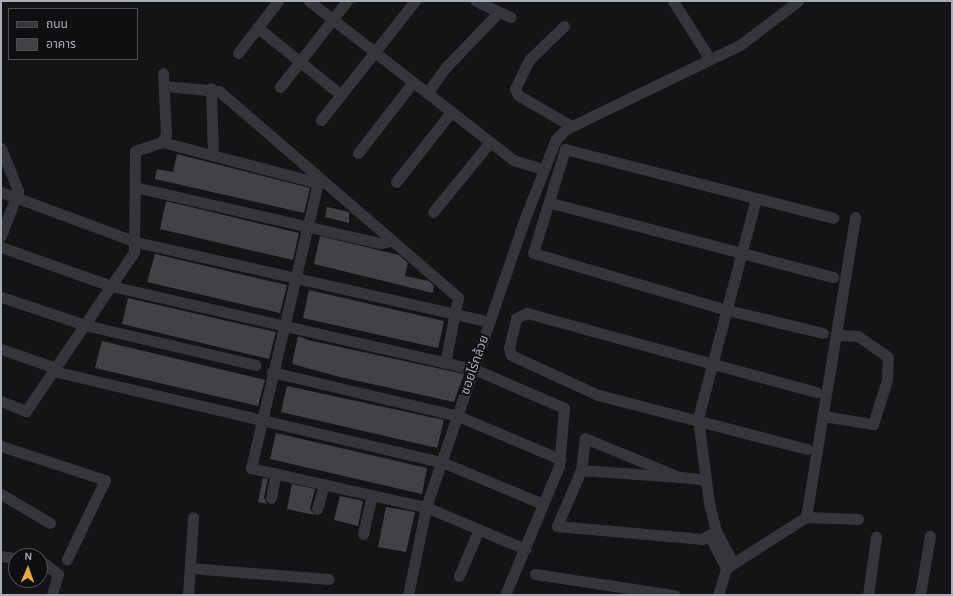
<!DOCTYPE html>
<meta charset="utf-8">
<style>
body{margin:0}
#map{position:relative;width:953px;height:596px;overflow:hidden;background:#141416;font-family:Karla,"Noto Sans Thai",sans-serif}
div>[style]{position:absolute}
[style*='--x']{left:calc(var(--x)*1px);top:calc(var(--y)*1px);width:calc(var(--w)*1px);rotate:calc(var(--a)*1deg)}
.building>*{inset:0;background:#414246}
.minor>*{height:11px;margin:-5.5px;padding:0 5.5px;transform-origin:5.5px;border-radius:5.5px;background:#35363b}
span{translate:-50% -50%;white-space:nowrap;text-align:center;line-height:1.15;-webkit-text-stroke:4px #0f0f11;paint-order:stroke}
.street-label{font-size:13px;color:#a7acb5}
.frame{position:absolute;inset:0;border:2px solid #a7acb5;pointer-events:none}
.legend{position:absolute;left:8px;top:8px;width:130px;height:52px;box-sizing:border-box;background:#0f0f11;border:1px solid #4c4e53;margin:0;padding:5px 7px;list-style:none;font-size:12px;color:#a7acb5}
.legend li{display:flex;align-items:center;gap:8px;height:20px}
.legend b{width:20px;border:1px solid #4c4e53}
.north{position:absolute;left:8px;top:548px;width:40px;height:40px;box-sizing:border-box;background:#0f0f11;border:1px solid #4c4e53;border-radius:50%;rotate:2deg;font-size:11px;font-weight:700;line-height:16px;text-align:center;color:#a7acb5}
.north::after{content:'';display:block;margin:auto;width:14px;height:18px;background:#e8a83a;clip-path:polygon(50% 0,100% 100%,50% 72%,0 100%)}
</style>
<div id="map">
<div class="building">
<div style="clip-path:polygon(177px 154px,310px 188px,304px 213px,155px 179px,157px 169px,173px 172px)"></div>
<div style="clip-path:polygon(166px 201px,299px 233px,293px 260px,160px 229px)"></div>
<div style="clip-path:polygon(327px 207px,349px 212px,349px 223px,325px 217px)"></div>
<div style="clip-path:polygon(320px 236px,399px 255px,408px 263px,405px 276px,429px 281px,434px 286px,433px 293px,314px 264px)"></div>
<div style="clip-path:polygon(155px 254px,287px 285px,280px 313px,147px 282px)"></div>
<div style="clip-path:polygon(309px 290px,444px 321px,438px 348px,303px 318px)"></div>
<div style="clip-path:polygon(128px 298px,276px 332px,269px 359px,122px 324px)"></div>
<div style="clip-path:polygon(298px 336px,308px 340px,464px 374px,454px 402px,340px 377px,292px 364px)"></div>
<div style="clip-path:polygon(102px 341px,265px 380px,258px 406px,95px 368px)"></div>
<div style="clip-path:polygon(287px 386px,444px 420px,437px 448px,281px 412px)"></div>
<div style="clip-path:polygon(276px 433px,427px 468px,422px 494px,270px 459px)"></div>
<div style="clip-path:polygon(263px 478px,268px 479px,264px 497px,267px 504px,258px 502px)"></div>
<div style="clip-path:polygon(292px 484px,315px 489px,310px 508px,314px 515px,287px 509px)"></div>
<div style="clip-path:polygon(340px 496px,363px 501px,358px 526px,334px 520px)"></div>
<div style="clip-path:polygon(386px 507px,415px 512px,406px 552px,378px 547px)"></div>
</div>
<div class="minor">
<div style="--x:309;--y:1;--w:259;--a:37.9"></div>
<div style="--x:513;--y:160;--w:31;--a:17"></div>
<div style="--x:476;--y:1;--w:38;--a:25"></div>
<div style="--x:673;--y:1;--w:69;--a:57.5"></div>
<div style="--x:564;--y:26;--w:49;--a:135.8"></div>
<div style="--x:529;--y:60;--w:32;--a:116"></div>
<div style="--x:515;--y:89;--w:7;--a:63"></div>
<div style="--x:518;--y:95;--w:61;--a:30.3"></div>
<div style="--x:257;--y:27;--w:107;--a:38.9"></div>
<div style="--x:238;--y:53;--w:66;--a:-52.4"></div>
<div style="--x:164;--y:86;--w:55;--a:5.2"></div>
<div style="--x:219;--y:91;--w:316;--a:40.8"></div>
<div style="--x:458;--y:297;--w:67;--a:101.1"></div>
<div style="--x:280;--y:87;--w:109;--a:-52.1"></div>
<div style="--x:211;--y:88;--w:67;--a:88.3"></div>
<div style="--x:427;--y:93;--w:32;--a:-54"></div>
<div style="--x:446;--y:67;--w:75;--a:-46.1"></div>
<div style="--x:321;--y:120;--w:152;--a:-51.7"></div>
<div style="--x:162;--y:142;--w:9;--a:-63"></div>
<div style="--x:166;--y:134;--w:61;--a:-92.8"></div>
<div style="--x:1;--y:148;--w:46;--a:68.4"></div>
<div style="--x:18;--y:191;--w:48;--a:110.7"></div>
<div style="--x:358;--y:153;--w:90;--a:-52.2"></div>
<div style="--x:319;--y:178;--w:298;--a:103.2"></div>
<div style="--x:251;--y:468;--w:179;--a:12.6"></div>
<div style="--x:426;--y:507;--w:108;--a:23"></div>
<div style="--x:396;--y:182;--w:89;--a:-51.8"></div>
<div style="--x:135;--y:187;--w:251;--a:12.9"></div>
<div style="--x:380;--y:243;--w:10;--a:-11"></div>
<div style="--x:1;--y:192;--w:144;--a:20.3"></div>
<div style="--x:136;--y:242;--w:354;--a:12.7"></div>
<div style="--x:551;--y:203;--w:292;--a:14.7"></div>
<div style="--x:433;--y:212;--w:90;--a:-50.8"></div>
<div style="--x:1;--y:247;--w:117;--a:19.5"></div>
<div style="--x:111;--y:286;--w:372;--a:12.9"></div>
<div style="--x:474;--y:369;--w:98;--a:23.4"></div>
<div style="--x:564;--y:408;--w:58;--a:94.9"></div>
<div style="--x:559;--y:466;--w:140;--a:112.7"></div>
<div style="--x:1;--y:297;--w:89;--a:18.4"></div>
<div style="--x:85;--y:325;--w:175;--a:13.2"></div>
<div style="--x:823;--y:333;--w:99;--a:-166.5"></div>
<div style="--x:727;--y:310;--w:202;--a:-163.6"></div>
<div style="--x:533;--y:253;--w:109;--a:-72.9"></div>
<div style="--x:565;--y:149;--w:277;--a:14.4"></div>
<div style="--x:1;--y:349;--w:58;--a:19.1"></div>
<div style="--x:53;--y:371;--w:400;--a:13.2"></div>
<div style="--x:442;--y:462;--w:109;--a:22.6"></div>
<div style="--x:272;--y:372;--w:191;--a:13.3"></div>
<div style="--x:458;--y:416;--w:111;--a:22.9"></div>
<div style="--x:1;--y:401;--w:27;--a:22"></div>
<div style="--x:26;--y:411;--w:192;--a:-55.8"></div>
<div style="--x:134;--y:252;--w:101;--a:-89.4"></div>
<div style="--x:135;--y:151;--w:28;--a:-18"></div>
<div style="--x:162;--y:142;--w:158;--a:14.7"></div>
<div style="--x:823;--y:416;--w:51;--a:9.1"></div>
<div style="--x:873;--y:424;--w:46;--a:-72.3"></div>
<div style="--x:887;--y:380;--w:23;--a:-88"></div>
<div style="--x:888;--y:357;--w:37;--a:-145"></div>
<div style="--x:858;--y:336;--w:22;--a:-177"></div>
<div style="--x:1;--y:446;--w:109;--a:18.1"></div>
<div style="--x:105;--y:480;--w:88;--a:115.7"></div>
<div style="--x:807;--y:449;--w:216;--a:-165.5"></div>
<div style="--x:598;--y:395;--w:96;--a:-155.3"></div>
<div style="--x:511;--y:355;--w:8;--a:-104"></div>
<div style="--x:509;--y:347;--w:30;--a:-76"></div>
<div style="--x:516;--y:318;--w:12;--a:-24"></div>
<div style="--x:527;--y:313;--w:300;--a:15.3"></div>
<div style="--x:581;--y:470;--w:61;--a:113.2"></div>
<div style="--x:557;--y:526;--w:146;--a:5.1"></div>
<div style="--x:702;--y:539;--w:16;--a:-30"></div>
<div style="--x:679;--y:477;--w:102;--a:-157.5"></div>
<div style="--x:585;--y:438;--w:32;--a:97"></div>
<div style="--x:581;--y:470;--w:98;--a:4.1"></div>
<div style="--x:679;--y:477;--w:25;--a:5"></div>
<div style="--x:1;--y:494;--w:57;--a:30.6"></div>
<div style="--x:271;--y:498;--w:25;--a:-79"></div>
<div style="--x:317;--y:509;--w:26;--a:-74"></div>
<div style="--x:806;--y:517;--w:52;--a:2.2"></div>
<div style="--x:363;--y:534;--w:40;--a:-77"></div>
<div style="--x:709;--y:535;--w:37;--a:63"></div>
<div style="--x:1;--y:556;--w:15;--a:8"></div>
<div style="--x:40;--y:560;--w:23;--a:38"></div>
<div style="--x:58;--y:574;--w:22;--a:106"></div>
<div style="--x:733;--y:563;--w:36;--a:-118"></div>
<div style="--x:716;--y:531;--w:29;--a:-104"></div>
<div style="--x:709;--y:503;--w:86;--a:-97.4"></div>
<div style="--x:698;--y:418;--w:227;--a:-75.2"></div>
<div style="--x:191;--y:568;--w:138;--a:4.6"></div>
<div style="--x:535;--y:574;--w:141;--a:8.6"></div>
<div style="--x:459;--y:576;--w:51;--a:-66.9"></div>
<div style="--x:188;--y:595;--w:78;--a:-86.3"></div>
<div style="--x:408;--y:595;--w:90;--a:-78.4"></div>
<div style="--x:426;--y:507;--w:297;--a:-71.1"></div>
<div style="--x:522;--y:226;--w:93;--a:-68.7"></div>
<div style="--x:556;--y:139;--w:14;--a:-45"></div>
<div style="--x:566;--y:129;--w:193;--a:-25.8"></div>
<div style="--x:740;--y:45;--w:73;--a:-37.2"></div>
<div style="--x:718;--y:595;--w:28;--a:-73"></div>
<div style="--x:726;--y:568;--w:95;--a:-32.5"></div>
<div style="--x:806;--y:517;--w:304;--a:-80.7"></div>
<div style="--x:868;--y:595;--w:59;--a:-82.1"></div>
<div style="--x:920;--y:595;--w:60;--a:-80.4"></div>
</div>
<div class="street-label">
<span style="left:475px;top:365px;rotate:-71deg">ซอยไร่กล้วย</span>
</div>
<div class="frame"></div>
<ul class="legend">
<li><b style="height:5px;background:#35363b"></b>ถนน</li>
<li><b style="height:11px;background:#414246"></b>อาคาร</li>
</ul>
<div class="north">N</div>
</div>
